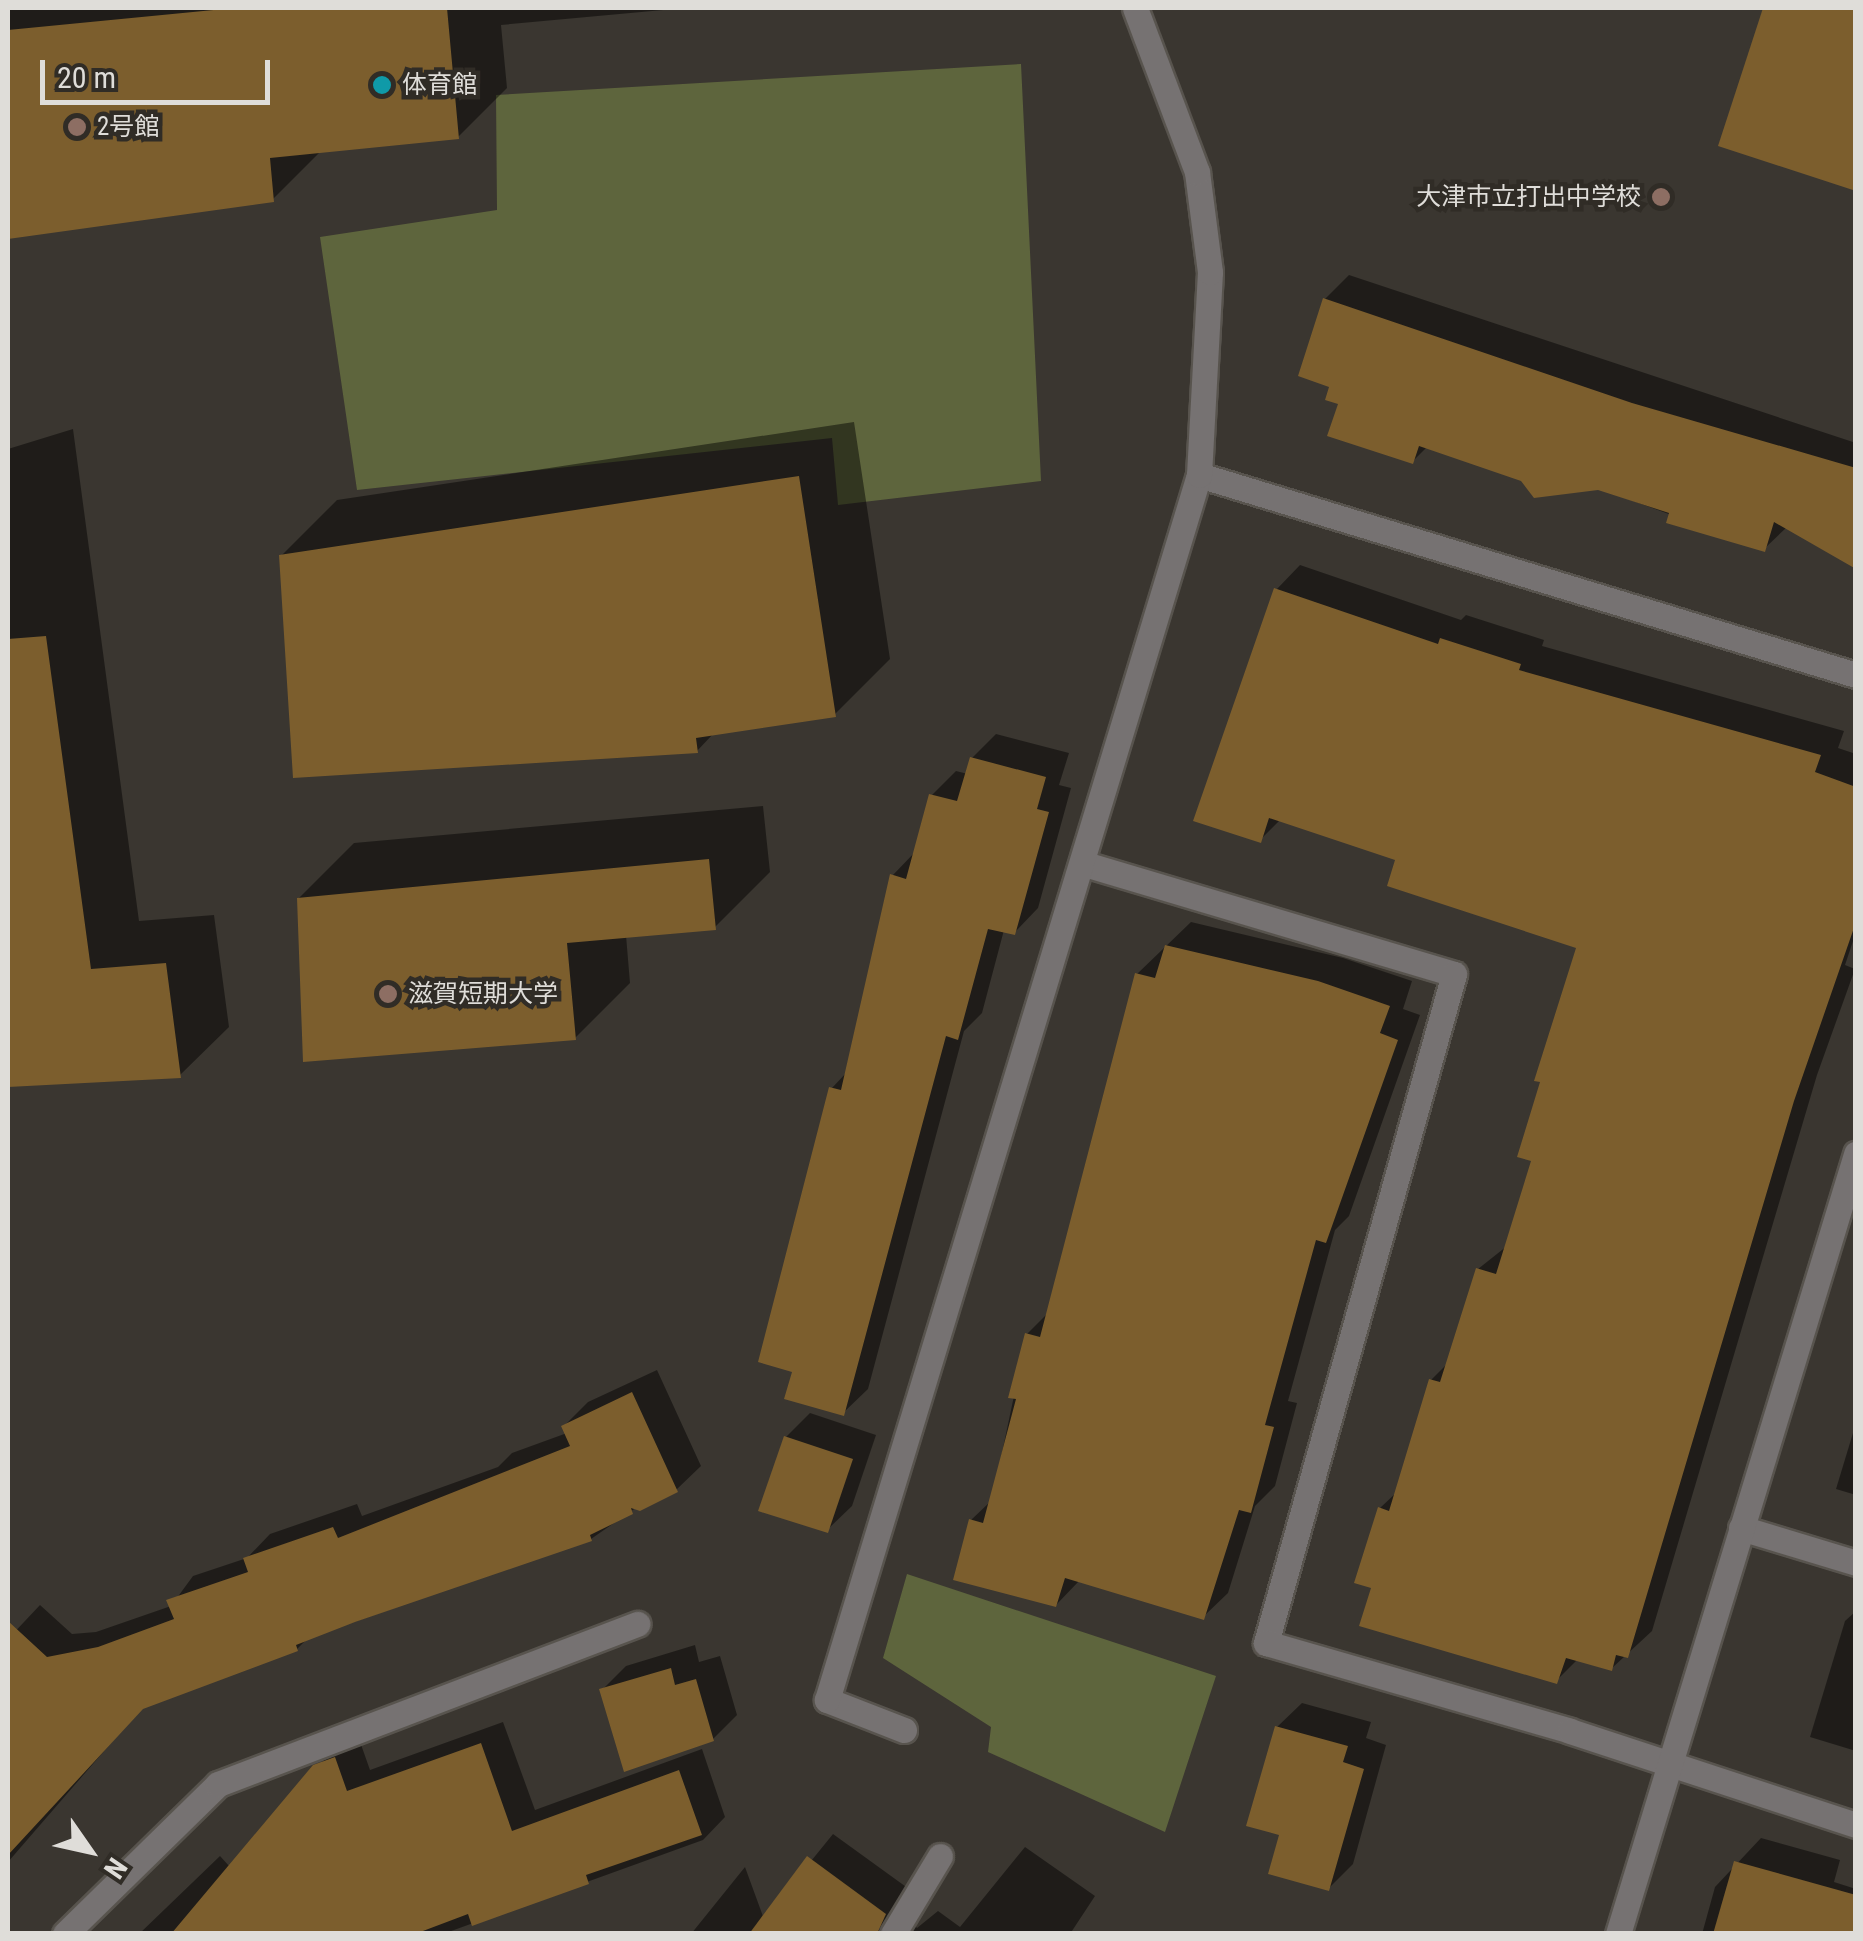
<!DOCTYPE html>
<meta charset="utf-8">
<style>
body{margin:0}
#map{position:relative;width:1863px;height:1941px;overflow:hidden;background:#3a3630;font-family:"Roboto Condensed","Noto Sans JP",sans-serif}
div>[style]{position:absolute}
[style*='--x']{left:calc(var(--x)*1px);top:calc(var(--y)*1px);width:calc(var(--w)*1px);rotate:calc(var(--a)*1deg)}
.green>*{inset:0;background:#5e653d}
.shadow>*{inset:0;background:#0007}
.building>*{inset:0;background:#7c5e2d}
.roads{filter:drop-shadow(2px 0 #58544e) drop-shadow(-2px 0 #58544e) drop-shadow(0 2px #58544e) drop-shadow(0 -2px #58544e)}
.minor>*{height:25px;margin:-12.5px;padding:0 12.5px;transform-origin:12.5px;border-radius:12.5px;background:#767272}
.dots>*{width:28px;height:28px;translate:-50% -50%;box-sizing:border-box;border:5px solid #302c26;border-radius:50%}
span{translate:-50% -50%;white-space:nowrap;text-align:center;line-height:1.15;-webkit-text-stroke:9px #302c26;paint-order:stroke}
.poi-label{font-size:25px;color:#dfddd9}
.left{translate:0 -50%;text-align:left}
.right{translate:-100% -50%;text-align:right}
.frame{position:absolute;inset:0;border:10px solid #dfddd9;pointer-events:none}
.north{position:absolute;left:40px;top:1801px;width:100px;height:100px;-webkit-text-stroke:8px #302c26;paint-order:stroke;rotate:124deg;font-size:28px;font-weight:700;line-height:40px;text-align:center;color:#dfddd9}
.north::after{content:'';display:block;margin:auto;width:35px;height:45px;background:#dfddd9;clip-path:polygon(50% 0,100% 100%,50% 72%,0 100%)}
.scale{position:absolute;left:40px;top:60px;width:230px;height:45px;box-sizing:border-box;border:5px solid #dfddd9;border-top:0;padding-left:12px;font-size:30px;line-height:35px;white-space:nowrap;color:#dfddd9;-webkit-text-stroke:8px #302c26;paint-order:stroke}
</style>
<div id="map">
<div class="green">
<div style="clip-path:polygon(1021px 64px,1041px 481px,838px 505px,832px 438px,357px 490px,320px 237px,497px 210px,496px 95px)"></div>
<div style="clip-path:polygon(907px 1574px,1216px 1676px,1165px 1832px,988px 1752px,991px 1727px,883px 1658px)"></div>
</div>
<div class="shadow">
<div style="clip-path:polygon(8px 8px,685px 8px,501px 25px,507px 88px,458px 137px,322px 150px,273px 199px,8px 236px)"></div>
<div style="clip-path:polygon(1349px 275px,1856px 443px,1856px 566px,1787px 527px,1764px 549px,1598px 488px,1522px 479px,1428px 446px,1412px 462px,1342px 402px,1333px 385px,1325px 299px)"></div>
<div style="clip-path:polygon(854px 422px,890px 659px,835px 714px,714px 733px,697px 751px,281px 556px,337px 500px)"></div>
<div style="clip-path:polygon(73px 429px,139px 921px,214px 915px,229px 1027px,180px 1075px,8px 1084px,8px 449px)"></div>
<div style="clip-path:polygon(1300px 565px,1461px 620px,1466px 615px,1544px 640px,1542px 646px,1844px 731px,1838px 748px,1856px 754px,1856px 932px,1845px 965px,1855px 969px,1817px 1075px,1652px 1631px,1611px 1669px,1578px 1659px,1556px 1681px,1374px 1586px,1380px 1508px,1398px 1491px,1431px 1380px,1449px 1362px,1478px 1269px,1507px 1246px,1534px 1159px,1579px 946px,1398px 859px,1281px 819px,1260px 840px,1276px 590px)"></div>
<div style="clip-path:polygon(996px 734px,1069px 753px,1059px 785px,1071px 788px,1038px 908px,1014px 933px,1004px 930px,982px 1013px,964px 1031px,868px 1389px,843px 1413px,795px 1370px,831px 1089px,847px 1072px,892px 876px,916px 851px,932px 795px,956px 771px,968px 774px,972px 758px)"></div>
<div style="clip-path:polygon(763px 806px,770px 872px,715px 927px,626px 935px,630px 983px,575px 1038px,299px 898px,354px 843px)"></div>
<div style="clip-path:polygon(1191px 922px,1343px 958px,1412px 981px,1403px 1009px,1420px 1015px,1349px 1216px,1335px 1230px,1288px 1401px,1297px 1403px,1275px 1486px,1255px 1506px,1228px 1593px,1203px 1617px,1080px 1580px,1056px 1605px,971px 1520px,992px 1500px,1027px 1334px,1048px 1313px,1137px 974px)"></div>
<div style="clip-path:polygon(657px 1370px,701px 1466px,676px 1490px,637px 1507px,591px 1539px,308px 1638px,297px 1649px,144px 1705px,8px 1862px,8px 1639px,40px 1605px,72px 1634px,96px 1632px,171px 1606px,193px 1576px,247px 1558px,270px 1534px,357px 1504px,362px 1516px,498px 1467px,512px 1453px,567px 1433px,564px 1426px,588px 1402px)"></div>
<div style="clip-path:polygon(810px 1413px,876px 1435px,852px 1506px,827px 1530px,786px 1437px)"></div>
<div style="clip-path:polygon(1856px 1423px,1856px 1495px,1836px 1489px)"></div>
<div style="clip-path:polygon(1856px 1611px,1856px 1751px,1810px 1737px,1845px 1621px)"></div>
<div style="clip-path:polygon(695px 1645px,699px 1662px,720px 1656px,737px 1715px,713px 1739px,602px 1690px,626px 1666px)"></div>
<div style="clip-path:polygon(1302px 1703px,1371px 1722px,1366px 1738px,1386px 1745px,1353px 1864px,1329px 1888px,1282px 1833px,1277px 1727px)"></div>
<div style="clip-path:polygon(503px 1722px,535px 1810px,702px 1749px,725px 1817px,703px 1840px,443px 1934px,139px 1934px,220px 1856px,230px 1867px,339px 1743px,358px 1736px,370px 1770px)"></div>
<div style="clip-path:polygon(833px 1834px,909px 1889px,900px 1909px,917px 1928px,938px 1911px,960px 1927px,1025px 1847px,1095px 1896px,1070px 1934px,691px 1934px,745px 1867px,764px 1919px)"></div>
<div style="clip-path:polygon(1761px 1838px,1840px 1860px,1834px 1882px,1856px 1889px,1856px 1934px,1702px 1934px,1715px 1887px)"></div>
</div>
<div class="building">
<div style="clip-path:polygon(234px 8px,447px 8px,459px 139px,270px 158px,274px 202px,8px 239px,8px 30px)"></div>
<div style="clip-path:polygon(1763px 8px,1856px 8px,1856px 191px,1718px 146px)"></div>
<div style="clip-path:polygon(1323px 298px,1632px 403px,1856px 468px,1856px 569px,1774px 522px,1765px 552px,1666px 523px,1669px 513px,1598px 490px,1534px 498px,1521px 481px,1419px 446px,1413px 464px,1327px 436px,1338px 404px,1325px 400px,1329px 387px,1298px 376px)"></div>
<div style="clip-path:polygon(799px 476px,836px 717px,696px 738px,698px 753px,293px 778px,279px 555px)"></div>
<div style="clip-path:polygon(1274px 588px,1438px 644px,1440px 638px,1521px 664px,1519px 670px,1821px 755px,1815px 772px,1856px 787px,1856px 922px,1794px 1101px,1628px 1658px,1616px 1655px,1612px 1671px,1566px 1658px,1557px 1684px,1359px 1626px,1371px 1588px,1354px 1583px,1378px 1507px,1389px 1511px,1429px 1379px,1440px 1382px,1476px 1268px,1496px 1274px,1531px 1161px,1517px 1157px,1540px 1082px,1534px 1081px,1576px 948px,1387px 886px,1395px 860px,1269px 818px,1261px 843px,1193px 821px)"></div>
<div style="clip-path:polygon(46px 636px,91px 969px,166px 963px,181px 1078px,8px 1087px,8px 639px)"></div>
<div style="clip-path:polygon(970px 757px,1046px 777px,1037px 809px,1049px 812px,1015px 935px,988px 929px,958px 1040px,946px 1036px,844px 1416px,784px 1399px,792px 1372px,758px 1362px,829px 1087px,841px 1090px,890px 874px,906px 879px,929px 794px,957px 801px)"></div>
<div style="clip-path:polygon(709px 859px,716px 930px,567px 943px,576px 1040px,303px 1062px,297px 898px)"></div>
<div style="clip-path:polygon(1165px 945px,1318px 981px,1390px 1006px,1380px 1033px,1398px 1040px,1326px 1243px,1316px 1240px,1265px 1425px,1274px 1427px,1251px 1513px,1239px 1510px,1204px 1620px,1065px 1578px,1056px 1607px,953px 1580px,969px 1519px,983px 1523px,1016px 1399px,1008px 1398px,1025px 1333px,1040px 1337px,1135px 973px,1155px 978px)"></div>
<div style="clip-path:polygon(632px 1392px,678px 1492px,640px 1511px,631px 1508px,633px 1514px,590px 1535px,592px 1541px,355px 1622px,296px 1645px,298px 1651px,143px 1709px,8px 1855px,8px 1621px,47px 1657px,98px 1647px,174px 1619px,166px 1600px,248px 1572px,243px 1558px,333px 1527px,338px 1538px,570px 1446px,561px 1426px)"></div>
<div style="clip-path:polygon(784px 1436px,853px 1459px,828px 1533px,758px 1511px)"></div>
<div style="clip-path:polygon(671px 1668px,675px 1685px,696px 1679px,714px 1741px,624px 1772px,599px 1689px)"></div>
<div style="clip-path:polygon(1275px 1726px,1348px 1746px,1343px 1762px,1364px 1769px,1329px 1891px,1268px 1874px,1279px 1835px,1246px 1826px)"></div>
<div style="clip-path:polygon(481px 1743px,512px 1831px,679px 1770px,702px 1835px,586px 1875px,589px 1884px,472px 1926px,468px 1914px,415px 1934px,171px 1934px,313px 1765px,335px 1757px,347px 1791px)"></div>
<div style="clip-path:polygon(807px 1856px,886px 1914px,877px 1934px,749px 1934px)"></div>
<div style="clip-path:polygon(1734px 1861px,1856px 1895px,1856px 1934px,1713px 1934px)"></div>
</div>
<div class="roads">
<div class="minor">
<div style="--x:1199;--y:475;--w:687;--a:16.93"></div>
<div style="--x:1085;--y:864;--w:385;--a:16.6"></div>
<div style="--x:1454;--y:974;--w:695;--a:105.7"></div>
<div style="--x:1266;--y:1643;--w:316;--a:16.1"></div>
<div style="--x:1570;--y:1731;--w:301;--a:18.2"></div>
<div style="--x:1741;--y:1528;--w:120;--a:16.9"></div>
<div style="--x:904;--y:1730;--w:83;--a:-158.7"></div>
<div style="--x:827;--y:1700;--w:1280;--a:-73.11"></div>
<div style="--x:1199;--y:475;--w:203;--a:-86.9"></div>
<div style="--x:1210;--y:272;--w:101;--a:-97.4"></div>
<div style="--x:1197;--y:172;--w:175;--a:-110.7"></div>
<div style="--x:65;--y:1934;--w:214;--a:-44.4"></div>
<div style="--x:218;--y:1784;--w:449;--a:-20.9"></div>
<div style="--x:893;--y:1934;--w:91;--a:-58.9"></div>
<div style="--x:1618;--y:1934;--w:816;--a:-73.03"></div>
</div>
</div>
<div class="dots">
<div style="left:382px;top:85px;background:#0f9aa8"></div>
<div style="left:77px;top:127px;background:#8d6e63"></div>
<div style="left:1661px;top:197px;background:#8d6e63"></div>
<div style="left:388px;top:994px;background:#8d6e63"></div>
</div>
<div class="poi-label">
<span class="left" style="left:402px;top:85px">体育館</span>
<span class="left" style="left:97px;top:127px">2号館</span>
<span class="right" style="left:1641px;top:197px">大津市立打出中学校</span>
<span class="left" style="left:408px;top:994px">滋賀短期大学</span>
</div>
<div class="frame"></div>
<div class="north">N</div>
<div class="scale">20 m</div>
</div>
